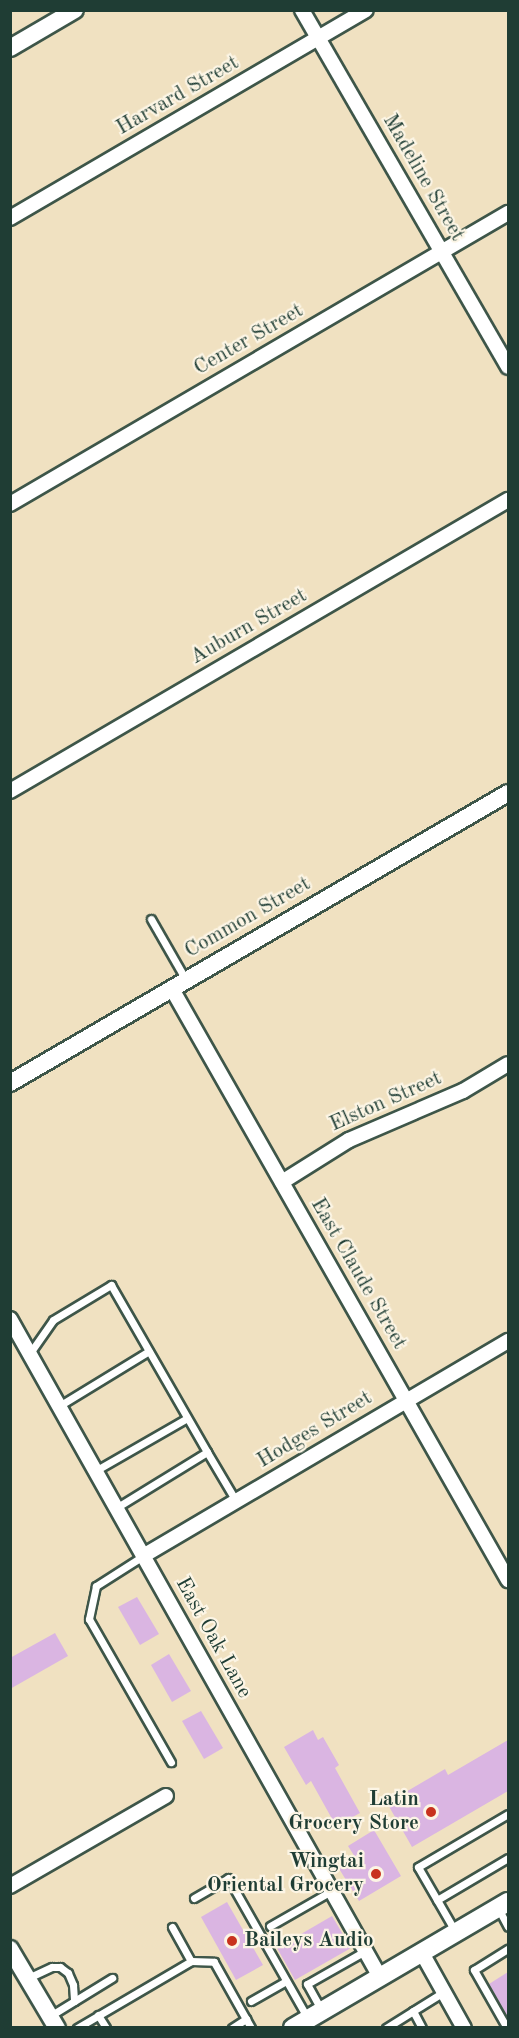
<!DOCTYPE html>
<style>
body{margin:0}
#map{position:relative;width:519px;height:2038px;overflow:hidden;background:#f0e1c1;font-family:"Old Standard TT",serif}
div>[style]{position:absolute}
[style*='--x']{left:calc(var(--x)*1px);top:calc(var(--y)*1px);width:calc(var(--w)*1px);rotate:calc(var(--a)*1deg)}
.building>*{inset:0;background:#dab5e2}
.roads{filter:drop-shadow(2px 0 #3e5649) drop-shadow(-2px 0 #3e5649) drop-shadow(0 2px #3e5649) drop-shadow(0 -2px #3e5649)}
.service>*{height:7px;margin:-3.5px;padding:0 3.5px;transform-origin:3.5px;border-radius:3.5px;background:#fff}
.minor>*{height:14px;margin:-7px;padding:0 7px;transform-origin:7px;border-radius:7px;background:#fff}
.tertiary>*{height:16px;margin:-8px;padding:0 8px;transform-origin:8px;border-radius:8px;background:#fff}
.secondary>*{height:18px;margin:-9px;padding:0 9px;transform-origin:9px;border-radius:9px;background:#fff}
.dots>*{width:16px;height:16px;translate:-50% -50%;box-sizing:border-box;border:3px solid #fcf5e5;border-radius:50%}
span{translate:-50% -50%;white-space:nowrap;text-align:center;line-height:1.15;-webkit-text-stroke:4.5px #fcf5e5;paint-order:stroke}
.street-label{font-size:21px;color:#1f3d34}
.poi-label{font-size:21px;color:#1f3d34;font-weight:700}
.right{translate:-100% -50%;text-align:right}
.left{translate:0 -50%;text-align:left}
.frame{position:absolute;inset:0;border:12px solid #1f3d34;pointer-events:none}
</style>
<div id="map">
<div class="building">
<div style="clip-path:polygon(137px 1597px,159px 1634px,140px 1645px,118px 1607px)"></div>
<div style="clip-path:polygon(55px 1633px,68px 1656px,10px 1689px,10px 1658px)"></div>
<div style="clip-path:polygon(169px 1654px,191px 1691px,172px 1702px,151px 1665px)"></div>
<div style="clip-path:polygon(201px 1711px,223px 1748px,204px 1759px,182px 1721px)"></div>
<div style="clip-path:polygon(313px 1730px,318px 1740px,323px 1737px,339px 1765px,335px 1768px,360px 1813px,336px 1826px,311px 1781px,306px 1785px,284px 1747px)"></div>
<div style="clip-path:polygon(508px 1740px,508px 1791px,412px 1847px,387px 1803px,445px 1769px,448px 1775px)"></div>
<div style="clip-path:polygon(374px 1830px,401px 1876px,359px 1901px,338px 1867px,355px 1857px,348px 1846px)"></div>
<div style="clip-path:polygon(227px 1902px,263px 1965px,236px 1980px,201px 1917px)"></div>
<div style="clip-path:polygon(332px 1916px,351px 1948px,295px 1980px,277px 1948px)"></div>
<div style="clip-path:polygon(508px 1972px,508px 2017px,489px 1984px)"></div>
</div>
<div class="roads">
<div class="service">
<div style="--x:151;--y:919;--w:70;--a:60.2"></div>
<div style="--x:30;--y:1353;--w:40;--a:-55.1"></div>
<div style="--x:53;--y:1320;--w:68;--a:-31.1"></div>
<div style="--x:111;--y:1285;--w:193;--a:60.1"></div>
<div style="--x:207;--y:1452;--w:107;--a:148.4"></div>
<div style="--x:59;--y:1406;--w:105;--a:-31.4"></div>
<div style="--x:207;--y:1452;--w:57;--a:59.4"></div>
<div style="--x:95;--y:1471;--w:106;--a:-29.9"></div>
<div style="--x:143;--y:1556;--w:56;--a:147.4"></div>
<div style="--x:96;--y:1586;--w:34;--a:102"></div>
<div style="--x:89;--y:1619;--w:165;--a:60.2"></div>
<div style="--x:194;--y:1898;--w:39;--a:-30"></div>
<div style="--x:228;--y:1878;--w:162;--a:60.4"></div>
<div style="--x:437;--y:1900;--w:82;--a:-30.6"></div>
<div style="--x:498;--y:1908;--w:21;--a:62"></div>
<div style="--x:270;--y:1926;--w:70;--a:-29.8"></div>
<div style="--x:172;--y:1927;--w:39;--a:61"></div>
<div style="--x:455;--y:1931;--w:74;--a:-120"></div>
<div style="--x:418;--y:1867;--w:104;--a:-30.5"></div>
<div style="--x:28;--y:1978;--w:26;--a:-25"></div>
<div style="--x:52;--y:1967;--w:8;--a:0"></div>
<div style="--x:60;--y:1967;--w:10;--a:37"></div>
<div style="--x:68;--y:1973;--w:13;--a:67"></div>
<div style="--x:73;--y:1985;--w:16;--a:86"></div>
<div style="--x:251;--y:2001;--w:40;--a:-29.7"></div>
<div style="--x:322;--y:2011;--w:31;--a:-119"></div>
<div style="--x:307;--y:1984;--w:67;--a:-29.6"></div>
<div style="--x:413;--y:2011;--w:36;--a:-32"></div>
<div style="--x:98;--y:2015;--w:15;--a:58"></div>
<div style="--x:50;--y:2016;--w:73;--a:-31.5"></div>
<div style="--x:77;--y:2028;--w:132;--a:-30.4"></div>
<div style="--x:191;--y:1961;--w:23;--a:2"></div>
<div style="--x:214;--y:1962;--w:76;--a:60.7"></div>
<div style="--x:232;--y:2028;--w:17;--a:-33"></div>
<div style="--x:386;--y:2028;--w:32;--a:-32"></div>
<div style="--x:413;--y:2011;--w:19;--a:62"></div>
<div style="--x:507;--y:2028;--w:67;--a:-119.6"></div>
<div style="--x:474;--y:1970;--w:40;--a:-32"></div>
</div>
<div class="minor">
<div style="--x:302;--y:10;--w:412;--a:60"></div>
<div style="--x:10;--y:218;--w:412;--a:-30.3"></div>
<div style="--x:10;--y:504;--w:577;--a:-30.3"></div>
<div style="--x:10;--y:791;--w:577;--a:-30.3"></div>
<div style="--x:172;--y:989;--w:680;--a:60.38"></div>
<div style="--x:282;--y:1182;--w:79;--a:-32.1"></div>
<div style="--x:349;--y:1140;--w:124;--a:-23.3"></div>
<div style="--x:463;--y:1091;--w:52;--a:-31"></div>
<div style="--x:10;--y:1319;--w:755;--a:60.65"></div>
<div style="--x:143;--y:1556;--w:424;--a:-30.5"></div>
<div style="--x:10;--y:1886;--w:180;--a:-30"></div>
<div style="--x:422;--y:1953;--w:86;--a:60.8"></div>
</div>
<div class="tertiary">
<div style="--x:10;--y:48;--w:75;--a:-30.3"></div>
<div style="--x:10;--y:1083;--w:576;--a:-30.21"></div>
<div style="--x:10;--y:1949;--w:92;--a:59.3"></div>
</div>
<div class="secondary">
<div style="--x:293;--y:2028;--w:249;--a:-30.4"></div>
</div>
</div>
<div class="dots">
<div style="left:431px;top:1812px;background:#c8321e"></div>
<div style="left:376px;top:1874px;background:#c8321e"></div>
<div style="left:232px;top:1941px;background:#c8321e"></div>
</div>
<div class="street-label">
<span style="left:178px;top:96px;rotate:-30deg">Harvard Street</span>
<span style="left:423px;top:178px;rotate:60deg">Madeline Street</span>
<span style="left:249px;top:340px;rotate:-30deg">Center Street</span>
<span style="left:249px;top:627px;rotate:-30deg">Auburn Street</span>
<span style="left:248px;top:918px;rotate:-30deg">Common Street</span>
<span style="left:386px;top:1102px;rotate:-24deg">Elston Street</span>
<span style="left:358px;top:1274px;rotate:60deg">East Claude Street</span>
<span style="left:315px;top:1430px;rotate:-31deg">Hodges Street</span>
<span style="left:213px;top:1638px;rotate:61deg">East Oak Lane</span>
</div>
<div class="poi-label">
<span class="right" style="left:419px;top:1812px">Latin<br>Grocery Store</span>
<span class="right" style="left:364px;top:1874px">Wingtai<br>Oriental Grocery</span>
<span class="left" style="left:244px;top:1941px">Baileys Audio</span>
</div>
<div class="frame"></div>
</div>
